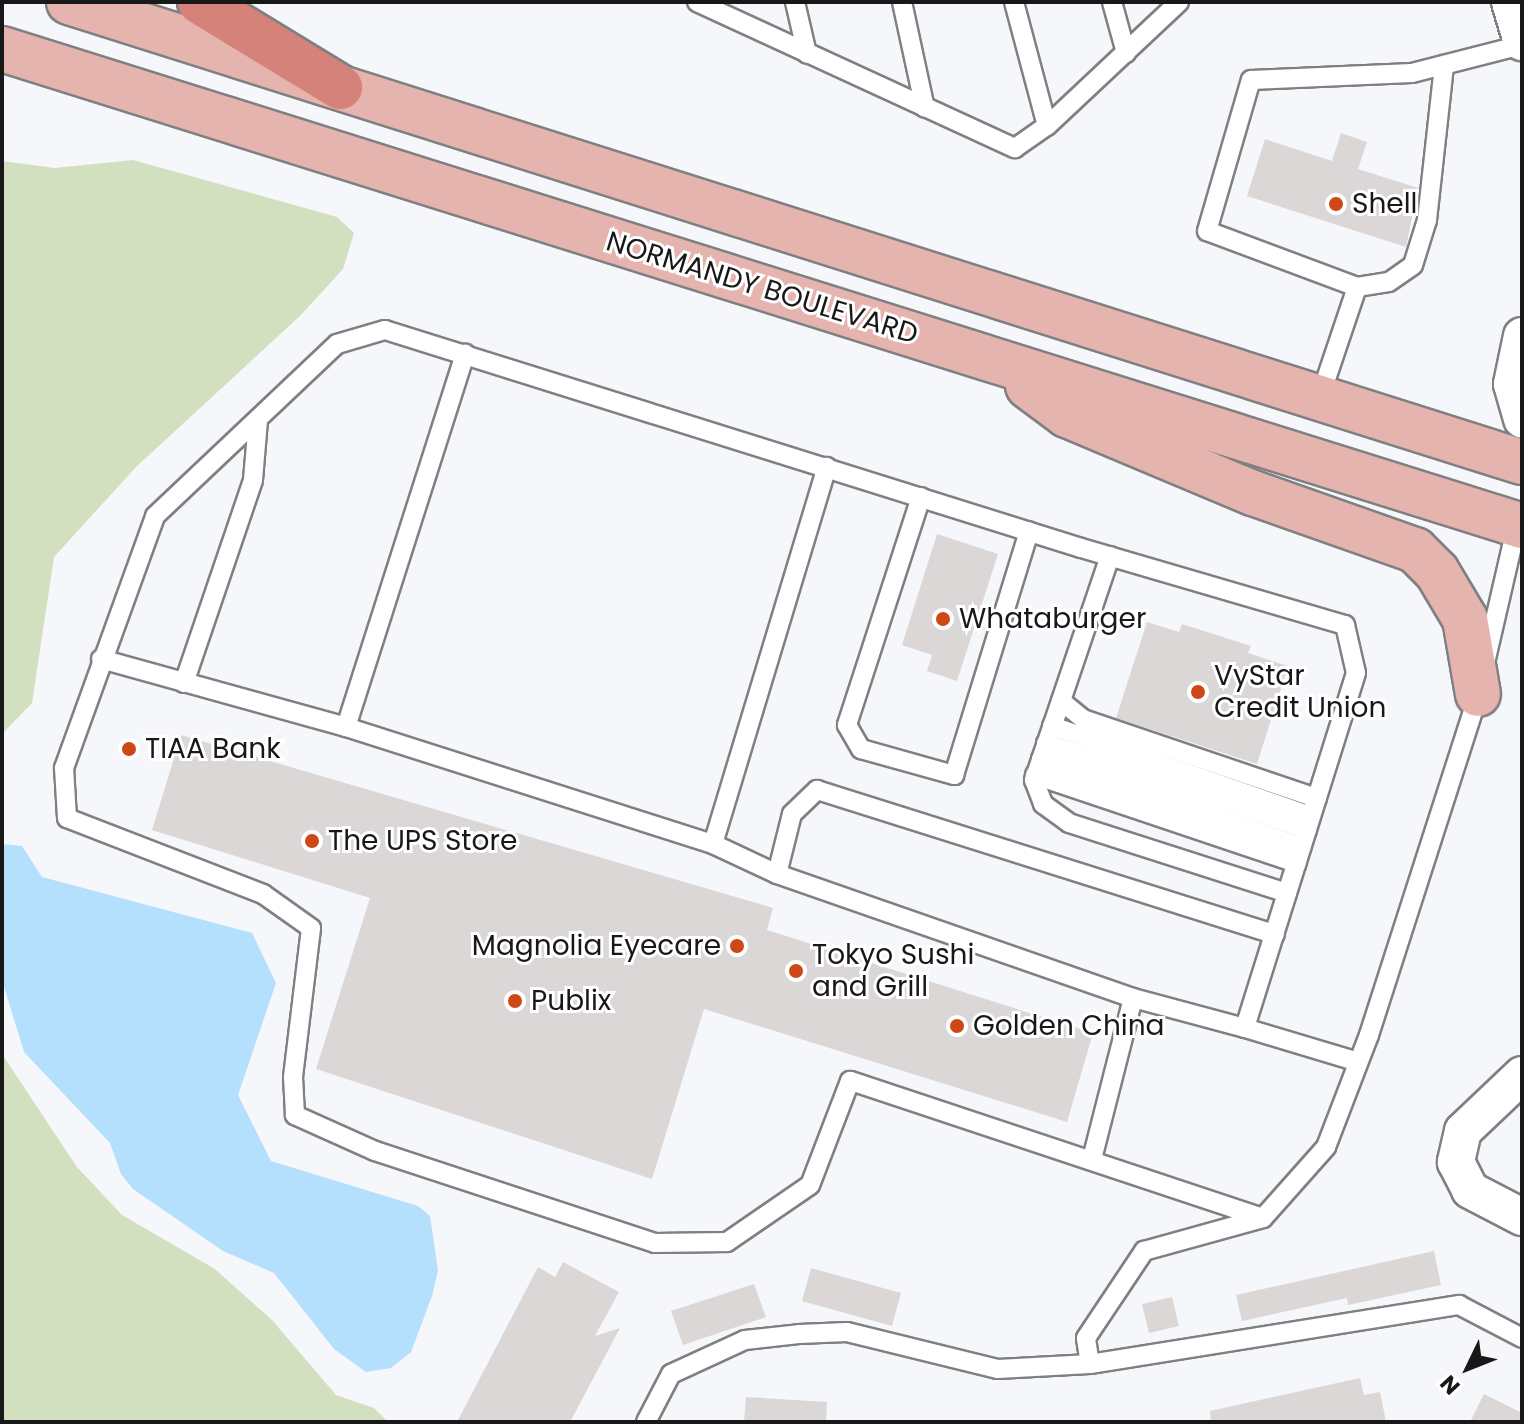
<!DOCTYPE html>
<style>
body{margin:0}
#map{position:relative;width:1524px;height:1424px;overflow:hidden;background:#f6f7fa;font-family:Poppins,sans-serif}
div>[style]{position:absolute}
[style*='--x']{left:calc(var(--x)*1px);top:calc(var(--y)*1px);width:calc(var(--w)*1px);rotate:calc(var(--a)*1deg)}
.green>*{inset:0;background:#d3e0c0}
.water>*{inset:0;background:#b4dffd}
.building>*{inset:0;background:#dad7d6}
.roads{filter:drop-shadow(2px 0 #7f8082) drop-shadow(-2px 0 #7f8082) drop-shadow(0 2px #7f8082) drop-shadow(0 -2px #7f8082)}
.service>*{height:18px;margin:-9px;padding:0 9px;transform-origin:9px;border-radius:9px;background:#fff}
.minor>*{height:36px;margin:-18px;padding:0 18px;transform-origin:18px;border-radius:18px;background:#fff}
.primary>*{height:44px;margin:-22px;padding:0 22px;transform-origin:22px;border-radius:22px;background:#e6b4af}
.motorway>*{height:44px;margin:-22px;padding:0 22px;transform-origin:22px;border-radius:22px;background:#d5827a}
.dots>*{width:22px;height:22px;translate:-50% -50%;box-sizing:border-box;border:4px solid #fff;border-radius:50%}
span{translate:-50% -50%;white-space:nowrap;text-align:center;line-height:1.15;-webkit-text-stroke:6px #fff;paint-order:stroke}
.poi-label{font-size:28px;color:#181819}
.left{translate:0 -50%;text-align:left}
.right{translate:-100% -50%;text-align:right}
.street-label{font-size:28px;color:#181819}
.frame{position:absolute;inset:0;border:4px solid #181819;pointer-events:none}
.north{position:absolute;left:1428px;top:1328px;width:80px;height:80px;-webkit-text-stroke:6px #fff;paint-order:stroke;rotate:227deg;font-size:22px;font-weight:700;line-height:32px;text-align:center;color:#181819}
.north::after{content:'';display:block;margin:auto;width:28px;height:36px;background:#181819;clip-path:polygon(50% 0,100% 100%,50% 72%,0 100%)}
</style>
<div id="map">
<div class="green">
<div style="clip-path:polygon(133px 160px,337px 217px,354px 233px,343px 269px,300px 316px,136px 467px,54px 557px,32px 703px,2px 734px,2px 161px,55px 168px)"></div>
<div style="clip-path:polygon(2px 1054px,77px 1167px,122px 1215px,215px 1269px,272px 1320px,336px 1395px,374px 1408px,388px 1422px,2px 1422px)"></div>
</div>
<div class="water">
<div style="clip-path:polygon(2px 844px,22px 846px,42px 877px,252px 933px,276px 983px,238px 1095px,271px 1161px,418px 1206px,430px 1216px,438px 1270px,432px 1296px,411px 1352px,391px 1368px,366px 1372px,334px 1349px,274px 1273px,223px 1251px,133px 1189px,121px 1174px,110px 1143px,24px 1052px,2px 980px)"></div>
</div>
<div class="building">
<div style="clip-path:polygon(1341px 133px,1367px 142px,1358px 169px,1418px 188px,1406px 247px,1247px 196px,1265px 139px,1332px 161px)"></div>
<div style="clip-path:polygon(937px 534px,998px 554px,957px 681px,927px 671px,932px 655px,902px 645px)"></div>
<div style="clip-path:polygon(1147px 622px,1179px 632px,1182px 624px,1251px 646px,1248px 653px,1288px 666px,1257px 764px,1116px 718px)"></div>
<div style="clip-path:polygon(181px 735px,773px 908px,767px 930px,1093px 1033px,1067px 1122px,704px 1009px,652px 1179px,316px 1069px,370px 898px,152px 830px)"></div>
<div style="clip-path:polygon(1434px 1251px,1441px 1285px,1348px 1305px,1347px 1298px,1242px 1321px,1236px 1295px)"></div>
<div style="clip-path:polygon(563px 1262px,619px 1292px,595px 1336px,620px 1328px,570px 1422px,457px 1422px,538px 1267px,555px 1277px)"></div>
<div style="clip-path:polygon(811px 1268px,901px 1293px,892px 1326px,802px 1301px)"></div>
<div style="clip-path:polygon(754px 1284px,766px 1317px,683px 1345px,671px 1311px)"></div>
<div style="clip-path:polygon(1172px 1297px,1179px 1326px,1149px 1333px,1142px 1304px)"></div>
<div style="clip-path:polygon(1360px 1378px,1364px 1395px,1380px 1392px,1386px 1422px,1211px 1422px,1210px 1411px)"></div>
<div style="clip-path:polygon(1484px 1394px,1522px 1413px,1522px 1422px,1470px 1422px)"></div>
<div style="clip-path:polygon(746px 1397px,827px 1402px,826px 1422px,744px 1422px)"></div>
</div>
<div class="roads">
<div class="service">
<div style="--x:697;--y:2;--w:350;--a:24.7"></div>
<div style="--x:1015;--y:148;--w:39;--a:-35"></div>
<div style="--x:1047;--y:126;--w:181;--a:-43.2"></div>
<div style="--x:795;--y:2;--w:53;--a:77"></div>
<div style="--x:902;--y:2;--w:108;--a:77.8"></div>
<div style="--x:1014;--y:2;--w:128;--a:75.1"></div>
<div style="--x:1112;--y:2;--w:53;--a:74.6"></div>
<div style="--x:1357;--y:287;--w:32;--a:-9"></div>
<div style="--x:1389;--y:282;--w:29;--a:-35"></div>
<div style="--x:1413;--y:265;--w:47;--a:-72.7"></div>
<div style="--x:1427;--y:220;--w:156;--a:-83.7"></div>
<div style="--x:1320;--y:397;--w:116;--a:-71.4"></div>
<div style="--x:1357;--y:287;--w:160;--a:-159.5"></div>
<div style="--x:1207;--y:231;--w:157;--a:-73.8"></div>
<div style="--x:1251;--y:80;--w:161;--a:-2.5"></div>
<div style="--x:1412;--y:73;--w:114;--a:-14.3"></div>
<div style="--x:921;--y:497;--w:240;--a:108"></div>
<div style="--x:847;--y:725;--w:28;--a:60"></div>
<div style="--x:861;--y:749;--w:97;--a:15.6"></div>
<div style="--x:954;--y:775;--w:255;--a:-72.9"></div>
<div style="--x:1110;--y:556;--w:237;--a:108.7"></div>
<div style="--x:1034;--y:780;--w:26;--a:69"></div>
<div style="--x:1043;--y:804;--w:32;--a:36"></div>
<div style="--x:1069;--y:823;--w:229;--a:17.8"></div>
<div style="--x:101;--y:659;--w:254;--a:15.5"></div>
<div style="--x:346;--y:727;--w:385;--a:17.7"></div>
<div style="--x:713;--y:844;--w:71;--a:25.1"></div>
<div style="--x:777;--y:874;--w:377;--a:19.2"></div>
<div style="--x:1485;--y:663;--w:143;--a:-77"></div>
<div style="--x:184;--y:683;--w:214;--a:-71.2"></div>
<div style="--x:253;--y:480;--w:60;--a:-85.2"></div>
<div style="--x:1061;--y:701;--w:28;--a:39"></div>
<div style="--x:1083;--y:719;--w:247;--a:18.7"></div>
<div style="--x:1052;--y:726;--w:274;--a:19.2"></div>
<div style="--x:346;--y:727;--w:392;--a:-72.3"></div>
<div style="--x:1046;--y:743;--w:275;--a:18.4"></div>
<div style="--x:1041;--y:759;--w:275;--a:18.6"></div>
<div style="--x:1035;--y:775;--w:276;--a:18.6"></div>
<div style="--x:713;--y:844;--w:394;--a:-73.2"></div>
<div style="--x:777;--y:874;--w:62;--a:-76"></div>
<div style="--x:792;--y:814;--w:35;--a:-44"></div>
<div style="--x:817;--y:790;--w:480;--a:17.5"></div>
<div style="--x:1092;--y:1159;--w:166;--a:-75.7"></div>
<div style="--x:1133;--y:998;--w:116;--a:15"></div>
<div style="--x:1263;--y:1218;--w:435;--a:-161.6"></div>
<div style="--x:850;--y:1081;--w:111;--a:111"></div>
<div style="--x:810;--y:1185;--w:101;--a:145.5"></div>
<div style="--x:727;--y:1242;--w:72;--a:179.2"></div>
<div style="--x:655;--y:1243;--w:295;--a:-161.8"></div>
<div style="--x:375;--y:1151;--w:88;--a:-155.8"></div>
<div style="--x:295;--y:1115;--w:38;--a:-93"></div>
<div style="--x:293;--y:1077;--w:150;--a:-83.1"></div>
<div style="--x:311;--y:928;--w:59;--a:-144.7"></div>
<div style="--x:263;--y:894;--w:210;--a:-158.8"></div>
<div style="--x:67;--y:818;--w:50;--a:-93.4"></div>
<div style="--x:64;--y:768;--w:268;--a:-70.1"></div>
<div style="--x:155;--y:516;--w:250;--a:-43.4"></div>
<div style="--x:337;--y:344;--w:50;--a:-16.3"></div>
<div style="--x:385;--y:330;--w:729;--a:17.39"></div>
<div style="--x:1081;--y:548;--w:275;--a:16.3"></div>
<div style="--x:1345;--y:625;--w:49;--a:77.1"></div>
<div style="--x:1356;--y:673;--w:372;--a:107.4"></div>
<div style="--x:1245;--y:1028;--w:118;--a:16.7"></div>
<div style="--x:1090;--y:1364;--w:26;--a:-99"></div>
<div style="--x:1086;--y:1338;--w:105;--a:-56.3"></div>
<div style="--x:1144;--y:1251;--w:123;--a:-15.5"></div>
<div style="--x:1263;--y:1218;--w:95;--a:-48.4"></div>
<div style="--x:1326;--y:1147;--w:120;--a:-69"></div>
<div style="--x:1369;--y:1035;--w:360;--a:-72.2"></div>
<div style="--x:646;--y:1422;--w:54;--a:-62.5"></div>
<div style="--x:671;--y:1374;--w:81;--a:-24.7"></div>
<div style="--x:745;--y:1340;--w:54;--a:-6.3"></div>
<div style="--x:799;--y:1334;--w:48;--a:-2.4"></div>
<div style="--x:847;--y:1332;--w:155;--a:13.8"></div>
<div style="--x:998;--y:1369;--w:92;--a:-3.1"></div>
<div style="--x:1090;--y:1364;--w:374;--a:-9.1"></div>
<div style="--x:1459;--y:1305;--w:71;--a:27.6"></div>
</div>
<div class="minor">
<div style="--x:1510;--y:2;--w:42;--a:73.3"></div>
<div style="--x:1522;--y:336;--w:49;--a:101.8"></div>
<div style="--x:1512;--y:384;--w:37;--a:74"></div>
<div style="--x:1522;--y:1075;--w:81;--a:136.5"></div>
<div style="--x:1463;--y:1131;--w:32;--a:103"></div>
<div style="--x:1456;--y:1162;--w:31;--a:63"></div>
<div style="--x:1470;--y:1190;--w:59;--a:27.4"></div>
</div>
<div class="primary">
<div style="--x:69;--y:2;--w:1524;--a:17.57"></div>
<div style="--x:2;--y:49;--w:1593;--a:17.42"></div>
<div style="--x:1028;--y:386;--w:49;--a:36.6"></div>
<div style="--x:1067;--y:415;--w:202;--a:22.8"></div>
<div style="--x:1253;--y:493;--w:172;--a:19.4"></div>
<div style="--x:1415;--y:550;--w:31;--a:45"></div>
<div style="--x:1437;--y:572;--w:55;--a:59.2"></div>
<div style="--x:1465;--y:619;--w:76;--a:80.2"></div>
</div>
<div class="motorway">
<div style="--x:200;--y:2;--w:164;--a:31.3"></div>
</div>
</div>
<div class="dots">
<div style="left:1336px;top:204px;background:#ce4717"></div>
<div style="left:943px;top:619px;background:#ce4717"></div>
<div style="left:1198px;top:692px;background:#ce4717"></div>
<div style="left:129px;top:749px;background:#ce4717"></div>
<div style="left:312px;top:841px;background:#ce4717"></div>
<div style="left:737px;top:946px;background:#ce4717"></div>
<div style="left:796px;top:971px;background:#ce4717"></div>
<div style="left:515px;top:1001px;background:#ce4717"></div>
<div style="left:957px;top:1026px;background:#ce4717"></div>
</div>
<div class="poi-label">
<span class="left" style="left:1352px;top:204px">Shell</span>
<span class="left" style="left:959px;top:619px">Whataburger</span>
<span class="left" style="left:1214px;top:692px">VyStar<br>Credit Union</span>
<span class="left" style="left:145px;top:749px">TIAA Bank</span>
<span class="left" style="left:328px;top:841px">The UPS Store</span>
<span class="right" style="left:721px;top:946px">Magnolia Eyecare</span>
<span class="left" style="left:812px;top:971px">Tokyo Sushi<br>and Grill</span>
<span class="left" style="left:531px;top:1001px">Publix</span>
<span class="left" style="left:973px;top:1026px">Golden China</span>
</div>
<div class="street-label">
<span style="left:762px;top:288px;rotate:17deg">NORMANDY BOULEVARD</span>
</div>
<div class="frame"></div>
<div class="north">N</div>
</div>
